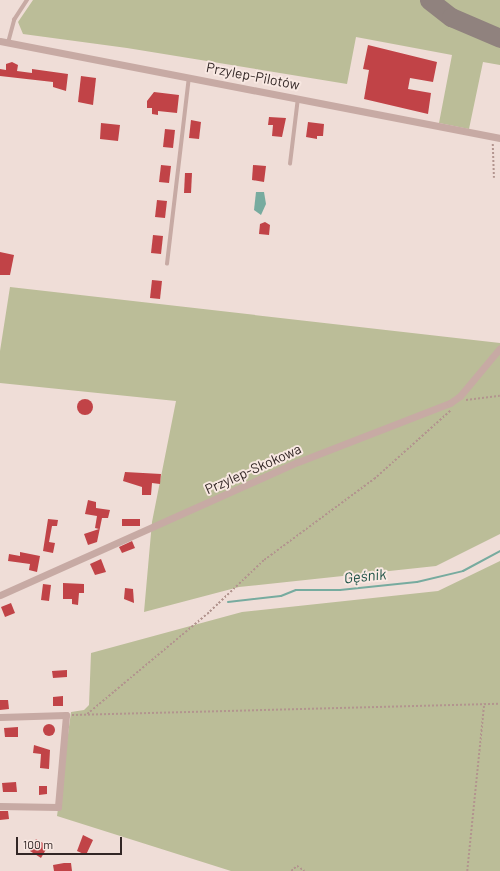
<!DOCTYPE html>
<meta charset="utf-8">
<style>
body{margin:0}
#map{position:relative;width:500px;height:871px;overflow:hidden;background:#efddd7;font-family:Barlow,sans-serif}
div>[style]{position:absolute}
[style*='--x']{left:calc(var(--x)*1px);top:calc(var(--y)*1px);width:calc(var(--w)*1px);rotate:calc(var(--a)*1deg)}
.green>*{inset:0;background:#bbbd98}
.water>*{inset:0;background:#77ab9f}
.stream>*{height:2px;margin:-1px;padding:0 1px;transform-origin:1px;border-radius:1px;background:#77ab9f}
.taxiway>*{height:19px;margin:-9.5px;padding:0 9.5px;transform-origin:9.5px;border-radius:9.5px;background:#90827e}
.building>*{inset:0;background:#c14347}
.round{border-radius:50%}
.path>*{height:1.5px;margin-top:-0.75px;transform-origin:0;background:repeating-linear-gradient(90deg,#b2948e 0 2px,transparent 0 4px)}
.service>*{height:3.5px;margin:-1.75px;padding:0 1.75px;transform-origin:1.75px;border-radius:1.75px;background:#c7aaa4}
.minor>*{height:7px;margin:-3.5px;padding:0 3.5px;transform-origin:3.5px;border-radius:3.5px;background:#c7aaa4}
span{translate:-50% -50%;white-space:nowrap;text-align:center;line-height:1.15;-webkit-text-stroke:4px #f8e8e2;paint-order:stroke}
.street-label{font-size:14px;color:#322625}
.water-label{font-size:15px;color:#1d5146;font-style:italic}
.scale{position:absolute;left:16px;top:837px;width:106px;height:18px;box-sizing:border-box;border:2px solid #322625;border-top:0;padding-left:5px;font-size:12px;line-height:14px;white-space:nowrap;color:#322625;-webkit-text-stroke:3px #f8e8e2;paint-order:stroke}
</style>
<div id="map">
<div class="green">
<div style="clip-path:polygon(33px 0,500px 0,500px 65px,483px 62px,469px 129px,439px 123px,452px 55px,356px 37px,347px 84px,127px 48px,23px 34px,18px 22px)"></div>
<div style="clip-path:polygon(10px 287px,500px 343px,500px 534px,436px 566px,239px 587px,144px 612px,152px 522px,176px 401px,0 383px,0 351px)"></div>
<div style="clip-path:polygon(500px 561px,500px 871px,231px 871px,57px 816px,71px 712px,84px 710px,89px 705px,91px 653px,242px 612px,438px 591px)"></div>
</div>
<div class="water">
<div style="clip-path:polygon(256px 192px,264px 192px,266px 204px,261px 215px,254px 210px)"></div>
</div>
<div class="stream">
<div style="--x:228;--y:602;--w:53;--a:-6.5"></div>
<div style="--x:281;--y:596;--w:16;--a:-22"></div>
<div style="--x:296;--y:590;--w:44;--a:0"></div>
<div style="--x:340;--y:590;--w:77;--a:-5.9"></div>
<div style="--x:417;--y:582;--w:47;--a:-13.4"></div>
<div style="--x:463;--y:571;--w:42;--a:-28.4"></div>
</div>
<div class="taxiway">
<div style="--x:429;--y:0;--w:28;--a:38"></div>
<div style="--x:451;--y:17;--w:53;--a:23.2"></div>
</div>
<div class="building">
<div style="clip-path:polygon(368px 45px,437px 62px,433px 82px,410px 78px,408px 89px,431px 93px,428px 114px,364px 99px,369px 70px,363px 69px)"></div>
<div style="clip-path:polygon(12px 62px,18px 65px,17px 71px,32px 73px,32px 69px,68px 74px,66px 91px,53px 87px,53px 82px,0 76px,0 69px,6px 70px,6px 64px)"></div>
<div style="clip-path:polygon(81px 76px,96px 78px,93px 105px,78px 102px)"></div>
<div style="clip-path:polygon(154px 92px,179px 95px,177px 113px,158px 111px,158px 115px,152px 114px,152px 108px,147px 108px,147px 101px)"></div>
<div style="clip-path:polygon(269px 117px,286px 118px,282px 137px,272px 136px,273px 125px,268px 125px)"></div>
<div style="clip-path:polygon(191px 120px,201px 122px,199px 139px,189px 138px)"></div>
<div style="clip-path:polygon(308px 122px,324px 124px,323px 136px,317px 136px,317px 139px,306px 137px)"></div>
<div style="clip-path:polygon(101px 123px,120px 125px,118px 141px,100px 139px)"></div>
<div style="clip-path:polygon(165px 129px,175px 130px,173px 148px,163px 147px)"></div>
<div style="clip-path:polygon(161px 165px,171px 166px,169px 183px,159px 182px)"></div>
<div style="clip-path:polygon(253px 165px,266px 166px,264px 182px,252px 180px)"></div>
<div style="clip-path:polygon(185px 173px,192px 173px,191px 193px,184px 193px)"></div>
<div style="clip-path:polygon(157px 200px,167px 201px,165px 218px,155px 217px)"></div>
<div style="clip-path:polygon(265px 222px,270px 225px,269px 235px,259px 234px,260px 224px)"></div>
<div style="clip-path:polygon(153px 235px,163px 236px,161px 254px,151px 253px)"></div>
<div style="clip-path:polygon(0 252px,14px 255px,10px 275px,0 275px)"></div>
<div style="clip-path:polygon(152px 280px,162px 281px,160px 299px,150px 298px)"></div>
<div class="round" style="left:77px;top:399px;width:16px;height:16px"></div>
<div style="clip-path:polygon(125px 472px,161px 474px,160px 484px,152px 483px,151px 495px,142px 495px,142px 487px,123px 481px)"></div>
<div style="clip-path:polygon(88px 500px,96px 502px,96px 508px,110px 510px,108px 518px,102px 518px,97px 542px,88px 545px,84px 534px,99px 529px,95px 528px,97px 516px,85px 514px)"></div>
<div style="clip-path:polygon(48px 519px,58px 520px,57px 526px,52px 526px,49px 542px,55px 543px,53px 553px,43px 551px)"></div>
<div style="clip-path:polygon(122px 519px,140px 519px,140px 526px,122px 526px)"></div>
<div style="clip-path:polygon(132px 541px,135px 548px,122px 553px,119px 547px)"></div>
<div style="clip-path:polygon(20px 552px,40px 556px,37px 572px,29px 570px,30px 564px,8px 561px,9px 554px,20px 556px)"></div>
<div style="clip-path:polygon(101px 559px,106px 572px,95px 575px,90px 564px)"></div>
<div style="clip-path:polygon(63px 583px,84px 584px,84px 593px,79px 593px,78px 605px,72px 604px,72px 599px,63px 599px)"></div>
<div style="clip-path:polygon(43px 584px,51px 585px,49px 601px,41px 600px)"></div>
<div style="clip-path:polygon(125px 588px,133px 589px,134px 603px,124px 599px)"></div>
<div style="clip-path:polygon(11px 603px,15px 613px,5px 617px,1px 607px)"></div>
<div style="clip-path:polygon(67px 670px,67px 677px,53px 678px,52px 671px)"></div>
<div style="clip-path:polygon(63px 696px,63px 706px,53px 706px,53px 697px)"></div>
<div style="clip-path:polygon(0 700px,8px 700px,9px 709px,0 710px)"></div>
<div class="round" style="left:43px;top:724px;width:12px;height:12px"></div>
<div style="clip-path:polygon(18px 727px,18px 737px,5px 737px,4px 728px)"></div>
<div style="clip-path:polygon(34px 745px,50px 750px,49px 769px,40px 768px,41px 754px,33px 753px)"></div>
<div style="clip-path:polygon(16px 782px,17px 792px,3px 792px,2px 783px)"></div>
<div style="clip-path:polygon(39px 786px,47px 786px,47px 794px,39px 795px)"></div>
<div style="clip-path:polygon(0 811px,8px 811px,9px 819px,0 820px)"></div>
<div style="clip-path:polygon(83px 835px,93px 840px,86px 855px,77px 851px)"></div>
<div style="clip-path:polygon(36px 839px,48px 846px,41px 858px,30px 851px)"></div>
<div style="clip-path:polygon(64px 863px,71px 863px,72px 871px,54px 871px,53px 865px)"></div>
</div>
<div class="path">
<div style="--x:493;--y:144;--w:34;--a:88"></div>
<div style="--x:466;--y:400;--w:34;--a:-7"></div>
<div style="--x:87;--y:714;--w:156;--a:-39.8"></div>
<div style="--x:207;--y:614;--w:79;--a:-43.5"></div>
<div style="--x:264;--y:560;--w:137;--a:-36.4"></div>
<div style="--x:374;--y:479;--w:103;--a:-41.9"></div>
<div style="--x:72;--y:715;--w:428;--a:-1.5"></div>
<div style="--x:291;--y:871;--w:8;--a:-40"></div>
<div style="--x:297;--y:866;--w:9;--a:32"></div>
<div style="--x:467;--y:871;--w:168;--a:-84.2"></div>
</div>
<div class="service">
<div style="--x:8;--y:43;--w:24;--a:-75"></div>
<div style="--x:14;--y:20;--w:24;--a:-57"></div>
<div style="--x:290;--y:164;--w:66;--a:-83.1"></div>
<div style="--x:167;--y:264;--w:187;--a:-83.3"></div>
</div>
<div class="minor">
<div style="--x:0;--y:41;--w:509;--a:10.98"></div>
<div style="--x:0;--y:595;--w:326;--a:-24.1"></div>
<div style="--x:298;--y:462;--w:163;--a:-21.2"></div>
<div style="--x:450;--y:403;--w:12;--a:-35"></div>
<div style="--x:460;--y:396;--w:62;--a:-50.2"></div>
<div style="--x:0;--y:717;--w:66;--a:-1.7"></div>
<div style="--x:66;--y:715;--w:92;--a:95"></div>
<div style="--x:58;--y:807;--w:58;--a:-179"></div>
</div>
<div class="street-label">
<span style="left:253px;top:76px;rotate:11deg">Przylep-Pilotów</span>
<span style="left:253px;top:469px;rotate:-24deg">Przylep-Skokowa</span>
</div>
<div class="water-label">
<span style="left:365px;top:576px;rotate:-6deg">Gęśnik</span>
</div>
<div class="scale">100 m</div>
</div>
